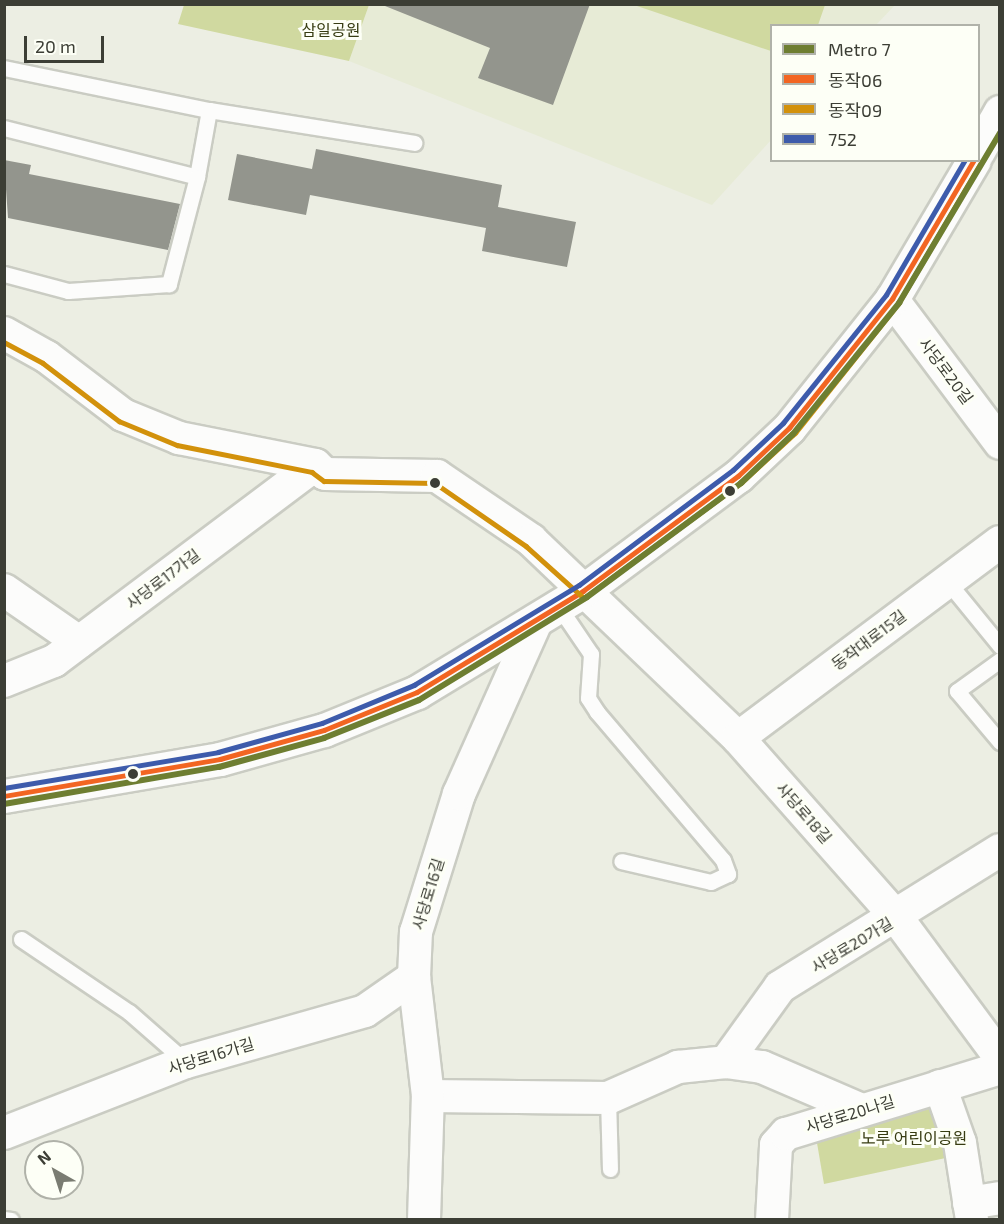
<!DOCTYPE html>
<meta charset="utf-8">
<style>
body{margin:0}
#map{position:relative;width:1004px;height:1224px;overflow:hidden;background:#eceee3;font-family:"Exo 2","Noto Sans KR",sans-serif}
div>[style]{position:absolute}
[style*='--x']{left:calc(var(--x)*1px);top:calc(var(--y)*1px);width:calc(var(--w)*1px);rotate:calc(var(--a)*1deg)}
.built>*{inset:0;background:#e7ebd6}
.green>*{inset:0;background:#d0d9a0}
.building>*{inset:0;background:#93958d}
.roads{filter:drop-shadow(2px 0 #caccc3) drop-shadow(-2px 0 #caccc3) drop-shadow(0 2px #caccc3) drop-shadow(0 -2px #caccc3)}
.lane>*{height:15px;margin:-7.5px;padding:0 7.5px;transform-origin:7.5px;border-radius:7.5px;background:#fcfcfb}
.street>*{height:32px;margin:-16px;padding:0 16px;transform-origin:16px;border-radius:16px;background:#fcfcfb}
.primary>*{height:33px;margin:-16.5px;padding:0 16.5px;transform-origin:16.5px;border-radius:16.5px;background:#fcfcfb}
.bus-1>*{height:4.5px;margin:-2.25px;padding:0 2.25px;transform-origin:2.25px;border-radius:2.25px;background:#f26522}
.bus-2>*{height:4.5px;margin:-2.25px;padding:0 2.25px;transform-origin:2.25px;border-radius:2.25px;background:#d2910b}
.bus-3>*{height:4.5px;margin:-2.25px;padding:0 2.25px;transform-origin:2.25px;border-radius:2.25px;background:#3d5bab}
.metro-1>*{height:6px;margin:-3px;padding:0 3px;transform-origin:3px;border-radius:3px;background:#6e7e31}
.dots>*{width:16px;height:16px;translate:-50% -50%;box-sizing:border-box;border:3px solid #fdfff6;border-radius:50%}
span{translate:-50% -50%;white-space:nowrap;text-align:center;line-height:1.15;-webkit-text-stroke:6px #fdfff6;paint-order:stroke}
.park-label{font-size:16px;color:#373c12}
.street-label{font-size:16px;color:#3c3e35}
.frame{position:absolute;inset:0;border:6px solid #3c3e35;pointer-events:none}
.legend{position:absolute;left:770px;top:24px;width:210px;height:138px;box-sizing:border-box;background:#fdfff6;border:2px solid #b0b2a9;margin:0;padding:8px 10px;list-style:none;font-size:18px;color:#3c3e35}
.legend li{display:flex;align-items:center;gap:12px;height:30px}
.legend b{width:30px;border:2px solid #b0b2a9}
.north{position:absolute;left:24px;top:1140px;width:60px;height:60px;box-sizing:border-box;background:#fdfff6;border:2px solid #b0b2a9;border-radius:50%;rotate:321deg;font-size:16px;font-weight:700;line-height:24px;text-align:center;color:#3c3e35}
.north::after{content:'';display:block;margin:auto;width:21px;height:27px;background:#7a7c72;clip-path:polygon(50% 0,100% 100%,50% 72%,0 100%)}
.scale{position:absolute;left:24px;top:36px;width:80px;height:27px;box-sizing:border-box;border:3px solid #3c3e35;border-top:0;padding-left:8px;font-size:18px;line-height:21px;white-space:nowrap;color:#3c3e35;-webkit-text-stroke:4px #fdfff6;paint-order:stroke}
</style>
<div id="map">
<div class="built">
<div style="clip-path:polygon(369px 5px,895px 5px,876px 25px,772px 26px,771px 140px,712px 205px,349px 61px)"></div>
</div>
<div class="green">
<div style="clip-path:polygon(184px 5px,184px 4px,369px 5px,349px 61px,178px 24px)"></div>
<div style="clip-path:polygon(825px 5px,818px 25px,772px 26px,771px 51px,637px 6px)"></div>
<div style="clip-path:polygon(930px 1105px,955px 1156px,824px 1184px,817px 1143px)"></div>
</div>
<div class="building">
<div style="clip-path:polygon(380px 4px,590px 4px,553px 105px,478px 78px,490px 48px)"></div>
<div style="clip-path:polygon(316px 149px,502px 185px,498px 207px,576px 222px,567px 267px,482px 251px,486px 228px,310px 195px,306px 215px,228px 200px,237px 154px,312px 169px)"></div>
<div style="clip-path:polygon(4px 160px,31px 165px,29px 174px,180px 204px,168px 250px,8px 218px)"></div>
</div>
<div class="roads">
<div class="lane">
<div style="--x:4;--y:68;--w:209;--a:11.6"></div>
<div style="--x:209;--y:110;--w:68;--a:100.2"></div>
<div style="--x:209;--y:110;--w:208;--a:9.1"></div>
<div style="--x:4;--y:128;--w:199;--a:14.2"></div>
<div style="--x:197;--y:177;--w:111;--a:104.7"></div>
<div style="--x:169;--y:284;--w:101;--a:176"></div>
<div style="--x:68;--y:291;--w:66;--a:-165.1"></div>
<div style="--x:947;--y:581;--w:84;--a:50.8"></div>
<div style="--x:559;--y:607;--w:57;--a:55.8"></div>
<div style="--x:591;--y:654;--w:44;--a:93.9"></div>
<div style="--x:588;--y:698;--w:17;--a:57"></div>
<div style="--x:597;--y:712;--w:194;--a:49.6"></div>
<div style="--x:723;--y:860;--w:15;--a:70"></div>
<div style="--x:728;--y:874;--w:19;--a:155"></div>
<div style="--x:711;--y:882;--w:92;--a:-166.9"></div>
<div style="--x:1000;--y:660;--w:53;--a:144.2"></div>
<div style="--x:957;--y:691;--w:67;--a:49.9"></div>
<div style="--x:21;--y:939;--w:130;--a:34.1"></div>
<div style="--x:129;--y:1012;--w:76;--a:41.3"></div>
<div style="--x:608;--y:1098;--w:71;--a:88.4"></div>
<div style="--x:4;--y:1219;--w:7;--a:8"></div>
</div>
<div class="street">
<div style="--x:892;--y:299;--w:180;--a:53.1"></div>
<div style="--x:4;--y:333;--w:49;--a:29.2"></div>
<div style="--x:47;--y:357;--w:96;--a:37.3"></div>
<div style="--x:123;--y:415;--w:61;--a:22.3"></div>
<div style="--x:179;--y:438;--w:139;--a:11.2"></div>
<div style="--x:315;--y:465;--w:13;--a:42"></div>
<div style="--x:325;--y:474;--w:112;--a:1"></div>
<div style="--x:437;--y:476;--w:114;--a:34.2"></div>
<div style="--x:531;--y:540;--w:286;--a:43.7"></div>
<div style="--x:738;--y:738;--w:240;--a:48.5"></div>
<div style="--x:897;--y:918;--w:173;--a:53.5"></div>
<div style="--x:4;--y:590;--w:91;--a:34.7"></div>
<div style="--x:4;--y:681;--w:54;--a:-21.8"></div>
<div style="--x:54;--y:661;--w:326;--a:-36.9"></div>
<div style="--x:738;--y:738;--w:327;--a:-36.8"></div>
<div style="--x:726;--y:1062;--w:92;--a:-54.2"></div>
<div style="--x:780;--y:987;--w:259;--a:-31.9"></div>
<div style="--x:940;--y:1086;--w:60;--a:70.7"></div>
<div style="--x:960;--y:1143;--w:78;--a:81.1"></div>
<div style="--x:428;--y:1096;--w:180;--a:0.6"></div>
<div style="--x:608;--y:1098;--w:77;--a:-23.9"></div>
<div style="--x:678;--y:1067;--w:48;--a:-5.9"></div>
<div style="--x:726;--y:1062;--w:36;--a:8"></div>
<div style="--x:762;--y:1067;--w:109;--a:23.3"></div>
<div style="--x:4;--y:1133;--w:195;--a:-21.3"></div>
<div style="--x:186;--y:1062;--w:186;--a:-15.9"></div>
<div style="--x:365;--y:1011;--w:60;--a:-34.8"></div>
<div style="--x:969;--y:1203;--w:31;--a:-9"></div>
<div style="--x:424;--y:1220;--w:124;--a:-88.2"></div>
<div style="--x:428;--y:1096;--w:120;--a:-96.7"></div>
<div style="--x:414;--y:977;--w:45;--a:-87.5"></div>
<div style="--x:416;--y:932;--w:145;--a:-72.7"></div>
<div style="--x:459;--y:794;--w:188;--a:-65.9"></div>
<div style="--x:772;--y:1220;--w:75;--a:-86.9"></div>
<div style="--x:776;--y:1145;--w:15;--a:-48"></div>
<div style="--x:786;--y:1134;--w:224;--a:-17.1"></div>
</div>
<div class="primary">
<div style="--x:978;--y:151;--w:45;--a:-60.6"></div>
<div style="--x:4;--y:796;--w:219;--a:-9.7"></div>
<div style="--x:220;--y:759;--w:108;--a:-15.6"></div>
<div style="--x:324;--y:730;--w:100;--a:-22.2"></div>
<div style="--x:417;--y:692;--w:194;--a:-31.3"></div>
<div style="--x:583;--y:591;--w:193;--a:-36.6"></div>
<div style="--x:738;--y:476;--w:70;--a:-43.3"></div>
<div style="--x:789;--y:428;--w:165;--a:-51.4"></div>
<div style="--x:892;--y:299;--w:161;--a:-59.5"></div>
</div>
</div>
<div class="bus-1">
<div style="--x:4;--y:796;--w:219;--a:-9.7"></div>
<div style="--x:220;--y:759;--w:108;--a:-15.6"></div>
<div style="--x:324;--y:730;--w:100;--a:-22.2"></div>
<div style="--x:417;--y:692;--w:194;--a:-31.3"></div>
<div style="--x:583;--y:591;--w:193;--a:-36.6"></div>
<div style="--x:738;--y:476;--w:70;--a:-43.3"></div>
<div style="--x:789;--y:428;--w:165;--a:-51.4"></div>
<div style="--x:892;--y:299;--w:161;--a:-59.5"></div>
</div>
<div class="bus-2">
<div style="--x:4;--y:342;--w:44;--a:28.3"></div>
<div style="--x:43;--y:363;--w:96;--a:37.3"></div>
<div style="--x:119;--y:421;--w:63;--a:22.5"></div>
<div style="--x:177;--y:445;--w:138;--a:11.3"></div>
<div style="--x:312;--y:472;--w:15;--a:37"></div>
<div style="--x:324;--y:481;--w:111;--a:1"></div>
<div style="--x:435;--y:483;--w:111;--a:34.7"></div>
<div style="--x:526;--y:546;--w:78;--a:41.9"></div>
<div style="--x:584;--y:598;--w:196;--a:-36.3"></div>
<div style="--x:742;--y:482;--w:72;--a:-42.8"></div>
<div style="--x:795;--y:433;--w:165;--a:-51.4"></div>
<div style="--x:898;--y:304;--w:162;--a:-59.6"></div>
</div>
<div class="bus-3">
<div style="--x:4;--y:788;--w:217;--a:-9.5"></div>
<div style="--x:218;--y:752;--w:108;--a:-15.6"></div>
<div style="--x:322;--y:723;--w:100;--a:-22.4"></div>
<div style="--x:414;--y:685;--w:193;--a:-31.2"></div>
<div style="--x:579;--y:585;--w:192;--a:-36.8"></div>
<div style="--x:733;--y:470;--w:69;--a:-43.2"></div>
<div style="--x:783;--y:423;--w:164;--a:-51.2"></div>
<div style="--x:886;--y:295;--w:156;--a:-59.7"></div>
</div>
<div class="metro-1">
<div style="--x:4;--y:804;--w:218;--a:-9.8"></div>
<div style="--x:219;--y:767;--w:109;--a:-15.4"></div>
<div style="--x:324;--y:738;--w:102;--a:-21.8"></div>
<div style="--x:419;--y:700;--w:197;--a:-31.5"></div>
<div style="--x:587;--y:597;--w:192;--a:-36.5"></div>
<div style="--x:741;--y:483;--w:71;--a:-43.3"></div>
<div style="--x:793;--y:434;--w:169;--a:-51"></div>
<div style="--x:899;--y:303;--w:198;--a:-59.3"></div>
</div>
<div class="dots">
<div style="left:435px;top:483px;background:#3c3e35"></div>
<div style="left:730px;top:491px;background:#3c3e35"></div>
<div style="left:133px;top:774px;background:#3c3e35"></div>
</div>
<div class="park-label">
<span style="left:331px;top:30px">삼일공원</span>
<span style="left:914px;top:1138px">노루 어린이공원</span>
</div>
<div class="street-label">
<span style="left:946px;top:371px;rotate:53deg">사당로20길</span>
<span style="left:163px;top:579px;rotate:-37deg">사당로17가길</span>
<span style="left:869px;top:640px;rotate:-37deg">동작대로15길</span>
<span style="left:804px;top:813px;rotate:49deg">사당로18길</span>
<span style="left:428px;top:894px;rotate:-73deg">사당로16길</span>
<span style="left:852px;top:945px;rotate:-31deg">사당로20가길</span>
<span style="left:211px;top:1056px;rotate:-17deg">사당로16가길</span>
<span style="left:850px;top:1114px;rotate:-17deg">사당로20나길</span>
</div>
<div class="frame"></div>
<ul class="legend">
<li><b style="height:8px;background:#6e7e31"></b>Metro 7</li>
<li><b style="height:8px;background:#f26522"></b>동작06</li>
<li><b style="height:8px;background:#d2910b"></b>동작09</li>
<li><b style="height:8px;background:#3d5bab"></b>752</li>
</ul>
<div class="north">N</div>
<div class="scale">20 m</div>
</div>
